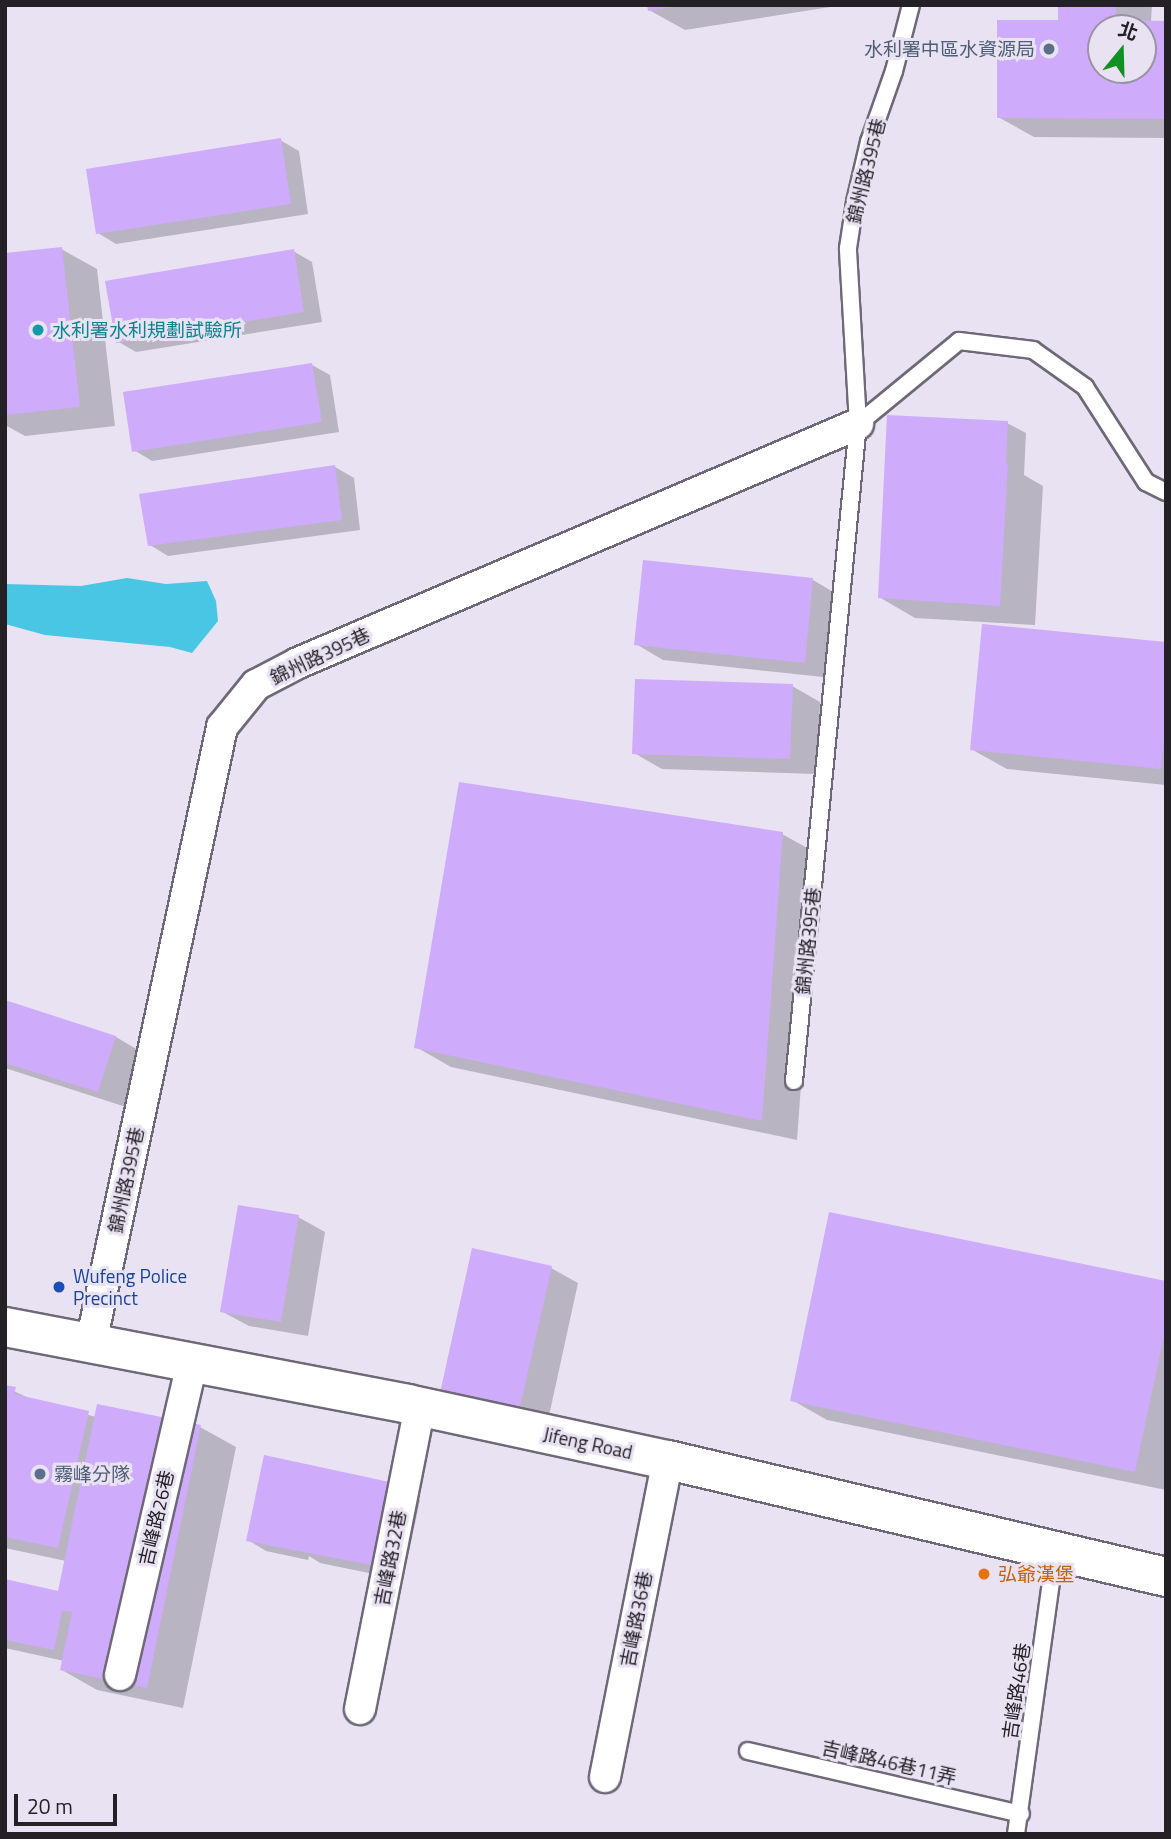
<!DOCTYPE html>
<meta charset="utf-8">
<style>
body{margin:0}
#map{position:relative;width:1171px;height:1839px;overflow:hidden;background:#e8e2f2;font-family:"Titillium Web","Noto Sans TC",sans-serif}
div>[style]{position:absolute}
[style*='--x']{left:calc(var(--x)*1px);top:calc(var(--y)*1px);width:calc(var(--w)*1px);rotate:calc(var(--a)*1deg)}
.water>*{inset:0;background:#48c6e4}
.shadow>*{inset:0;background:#0003}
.building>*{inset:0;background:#ceabfb}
.roads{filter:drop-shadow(2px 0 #6f6977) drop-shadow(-2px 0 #6f6977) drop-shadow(0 2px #6f6977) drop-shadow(0 -2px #6f6977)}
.lane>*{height:16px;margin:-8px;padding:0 8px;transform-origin:8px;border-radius:8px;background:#fff}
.street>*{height:30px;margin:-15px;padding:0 15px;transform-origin:15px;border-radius:15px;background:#fff}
.secondary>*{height:38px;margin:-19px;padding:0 19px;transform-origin:19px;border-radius:19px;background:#fff}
.dots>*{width:19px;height:19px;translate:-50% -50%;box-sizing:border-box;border:4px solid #e8e2f2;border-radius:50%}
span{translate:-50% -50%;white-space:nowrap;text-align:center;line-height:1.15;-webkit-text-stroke:6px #e8e2f2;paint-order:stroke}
.service-label{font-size:19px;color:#4e5e75}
.right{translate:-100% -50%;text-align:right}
.left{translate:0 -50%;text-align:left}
.street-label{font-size:19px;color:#232026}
.culture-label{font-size:19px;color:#0d838f}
.transit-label{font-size:19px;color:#164399}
.food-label{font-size:19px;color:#c56008}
.frame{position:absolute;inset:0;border:7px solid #232026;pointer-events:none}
.north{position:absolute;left:1087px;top:14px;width:70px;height:70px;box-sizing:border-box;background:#e8e2f2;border:2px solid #9994a0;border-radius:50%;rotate:19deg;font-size:19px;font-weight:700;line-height:28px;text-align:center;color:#232026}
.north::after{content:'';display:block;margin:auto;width:24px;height:32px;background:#109122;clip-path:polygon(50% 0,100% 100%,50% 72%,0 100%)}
.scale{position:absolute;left:14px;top:1794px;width:103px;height:32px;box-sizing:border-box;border:4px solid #232026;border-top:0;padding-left:9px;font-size:21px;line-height:24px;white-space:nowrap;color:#232026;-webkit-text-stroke:5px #e8e2f2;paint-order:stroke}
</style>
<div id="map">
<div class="water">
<div style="clip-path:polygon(127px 578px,166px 584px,207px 581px,216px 601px,218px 621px,192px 653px,170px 647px,45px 635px,5px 624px,5px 584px,81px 586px)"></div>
</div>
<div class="shadow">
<div style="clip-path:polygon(648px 5px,843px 5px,685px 30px,649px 10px)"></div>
<div style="clip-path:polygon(evenodd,1060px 5px,1152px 5px,1151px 22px,1166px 22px,1166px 138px,1034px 137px,998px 117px,1060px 22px,1060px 5px,1101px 28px,1143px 28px,1143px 70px,1101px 70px,1101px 28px)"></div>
<div style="clip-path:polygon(280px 140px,299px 151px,308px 214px,116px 244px,98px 233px)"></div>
<div style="clip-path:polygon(61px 249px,97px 269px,115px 426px,25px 436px,5px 425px,5px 255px)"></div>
<div style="clip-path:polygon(293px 251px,312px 262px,322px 322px,136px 352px,117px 341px)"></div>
<div style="clip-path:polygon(312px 365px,330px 375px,339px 432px,152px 461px,134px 450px)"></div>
<div style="clip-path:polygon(1007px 423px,1026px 433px,1024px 475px,1043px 486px,1035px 625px,915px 618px,879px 597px)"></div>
<div style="clip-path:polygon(335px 467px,354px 478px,360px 530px,168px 556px,150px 545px)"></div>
<div style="clip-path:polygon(813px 580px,840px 596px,832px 678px,663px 660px,636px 644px)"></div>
<div style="clip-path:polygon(1166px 644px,1166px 785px,1007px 769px,971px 749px)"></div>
<div style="clip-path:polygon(792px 686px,820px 702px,817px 774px,662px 769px,634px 753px)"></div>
<div style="clip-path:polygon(782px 834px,818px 854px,797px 1140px,451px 1067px,416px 1047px)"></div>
<div style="clip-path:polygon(5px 1002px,116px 1037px,143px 1053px,126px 1107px,5px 1068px)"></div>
<div style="clip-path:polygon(298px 1217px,325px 1232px,308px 1336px,249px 1326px,221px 1311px)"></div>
<div style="clip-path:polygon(551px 1268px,578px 1283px,547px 1425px,442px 1393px)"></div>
<div style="clip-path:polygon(1166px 1283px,1166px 1490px,827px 1420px,792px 1400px)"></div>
<div style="clip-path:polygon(5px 1387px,35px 1401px,96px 1417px,200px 1427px,236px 1447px,183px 1708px,97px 1690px,62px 1670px,64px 1661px,5px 1648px,5px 1581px,60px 1593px,66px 1561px,5px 1548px)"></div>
<div style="clip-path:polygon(393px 1484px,420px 1500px,403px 1580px,320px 1563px,309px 1556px,308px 1560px,266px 1551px,248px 1540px)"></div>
</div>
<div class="building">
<div style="clip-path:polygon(647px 5px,674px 5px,674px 7px,648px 11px)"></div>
<div style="clip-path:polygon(evenodd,1058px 5px,1116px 5px,1116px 20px,1166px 21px,1166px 119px,997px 118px,997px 20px,1058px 20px,1058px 5px,1101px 28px,1143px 28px,1143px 70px,1101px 70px,1101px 28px)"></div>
<div style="clip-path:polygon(281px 138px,291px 204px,96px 234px,86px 169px)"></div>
<div style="clip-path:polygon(62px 247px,80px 407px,5px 415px,5px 253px)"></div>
<div style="clip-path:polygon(294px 249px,304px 312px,116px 343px,105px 281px)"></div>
<div style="clip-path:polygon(312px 363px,322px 422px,132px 452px,123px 392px)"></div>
<div style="clip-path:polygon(887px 415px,1008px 421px,1006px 464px,1008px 464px,1000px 606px,878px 598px)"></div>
<div style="clip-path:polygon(335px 465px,342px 520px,148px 546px,139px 494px)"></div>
<div style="clip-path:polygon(643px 560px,813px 578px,805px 663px,634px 645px)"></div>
<div style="clip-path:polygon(982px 624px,1166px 642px,1166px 722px,1161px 769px,970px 750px)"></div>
<div style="clip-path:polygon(635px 679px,793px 684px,790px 759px,632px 754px)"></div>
<div style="clip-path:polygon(459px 782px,783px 832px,762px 1121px,414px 1048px)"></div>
<div style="clip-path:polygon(5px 1000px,116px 1036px,98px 1092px,5px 1063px)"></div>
<div style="clip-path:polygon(238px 1205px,299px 1215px,281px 1322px,220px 1312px)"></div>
<div style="clip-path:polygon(829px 1212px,1166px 1281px,1166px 1326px,1135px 1472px,790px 1401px)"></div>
<div style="clip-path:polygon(472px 1248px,552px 1266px,519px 1411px,440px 1393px)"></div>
<div style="clip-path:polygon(5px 1385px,16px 1387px,14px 1394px,89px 1411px,58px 1548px,5px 1537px)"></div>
<div style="clip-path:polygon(97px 1404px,201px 1425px,147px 1688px,60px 1670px,72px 1612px,62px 1611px,54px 1650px,5px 1640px,5px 1579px,58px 1591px)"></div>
<div style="clip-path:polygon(264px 1455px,394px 1483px,376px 1566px,246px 1541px)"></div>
</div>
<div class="roads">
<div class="lane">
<div style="--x:858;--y:424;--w:176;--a:-93.3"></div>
<div style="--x:848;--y:248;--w:47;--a:-81.3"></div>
<div style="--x:855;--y:202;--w:62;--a:-76.9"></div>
<div style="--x:869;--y:142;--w:75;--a:-70.6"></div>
<div style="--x:894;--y:71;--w:68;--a:-75.6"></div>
<div style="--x:794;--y:1081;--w:660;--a:-84.44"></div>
<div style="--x:858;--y:424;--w:131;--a:-39.4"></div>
<div style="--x:959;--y:341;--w:75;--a:6.9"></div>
<div style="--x:1033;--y:350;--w:64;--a:35.4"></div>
<div style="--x:1085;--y:387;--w:113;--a:57.3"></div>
<div style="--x:1146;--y:482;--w:22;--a:27"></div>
<div style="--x:748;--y:1751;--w:280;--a:13"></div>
<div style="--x:1016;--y:1834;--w:285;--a:-82.1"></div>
</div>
<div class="street">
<div style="--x:91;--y:1343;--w:630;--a:-77.99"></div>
<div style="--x:222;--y:727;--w:54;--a:-51"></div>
<div style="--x:256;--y:685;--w:47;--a:-27.6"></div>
<div style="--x:298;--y:663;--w:609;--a:-23.11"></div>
<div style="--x:120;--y:1675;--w:321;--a:-77"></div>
<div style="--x:360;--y:1709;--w:308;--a:-78.8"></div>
<div style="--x:605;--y:1777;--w:323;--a:-78.8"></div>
</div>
<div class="secondary">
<div style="--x:5;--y:1327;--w:410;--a:10.8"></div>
<div style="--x:408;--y:1404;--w:266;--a:12.2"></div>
<div style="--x:668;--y:1460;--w:512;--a:13.22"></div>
</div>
</div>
<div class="dots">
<div style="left:1049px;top:49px;background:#5c6f8a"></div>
<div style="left:38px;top:330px;background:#0f9aa8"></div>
<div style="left:59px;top:1287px;background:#1a4fb4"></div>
<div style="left:40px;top:1474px;background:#5c6f8a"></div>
<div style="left:984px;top:1574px;background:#e8710a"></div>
</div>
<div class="service-label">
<span class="right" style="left:1035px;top:49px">水利署中區水資源局</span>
<span class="left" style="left:54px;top:1474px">霧峰分隊</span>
</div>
<div class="street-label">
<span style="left:866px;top:171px;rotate:-76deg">錦州路395巷</span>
<span style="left:320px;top:656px;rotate:-25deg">錦州路395巷</span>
<span style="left:808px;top:941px;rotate:-84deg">錦州路395巷</span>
<span style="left:126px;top:1180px;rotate:-78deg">錦州路395巷</span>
<span style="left:588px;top:1443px;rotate:12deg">Jifeng Road</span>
<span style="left:156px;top:1518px;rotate:-77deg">吉峰路26巷</span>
<span style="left:390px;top:1558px;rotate:-79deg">吉峰路32巷</span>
<span style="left:636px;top:1619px;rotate:-79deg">吉峰路36巷</span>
<span style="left:1016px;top:1691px;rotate:-82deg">吉峰路46巷</span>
<span style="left:889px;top:1762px;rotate:13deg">吉峰路46巷11弄</span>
</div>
<div class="culture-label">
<span class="left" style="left:52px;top:330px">水利署水利規劃試驗所</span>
</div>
<div class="transit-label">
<span class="left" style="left:73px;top:1287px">Wufeng Police<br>Precinct</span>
</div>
<div class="food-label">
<span class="left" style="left:998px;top:1574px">弘爺漢堡</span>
</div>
<div class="frame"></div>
<div class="north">北</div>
<div class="scale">20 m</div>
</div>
